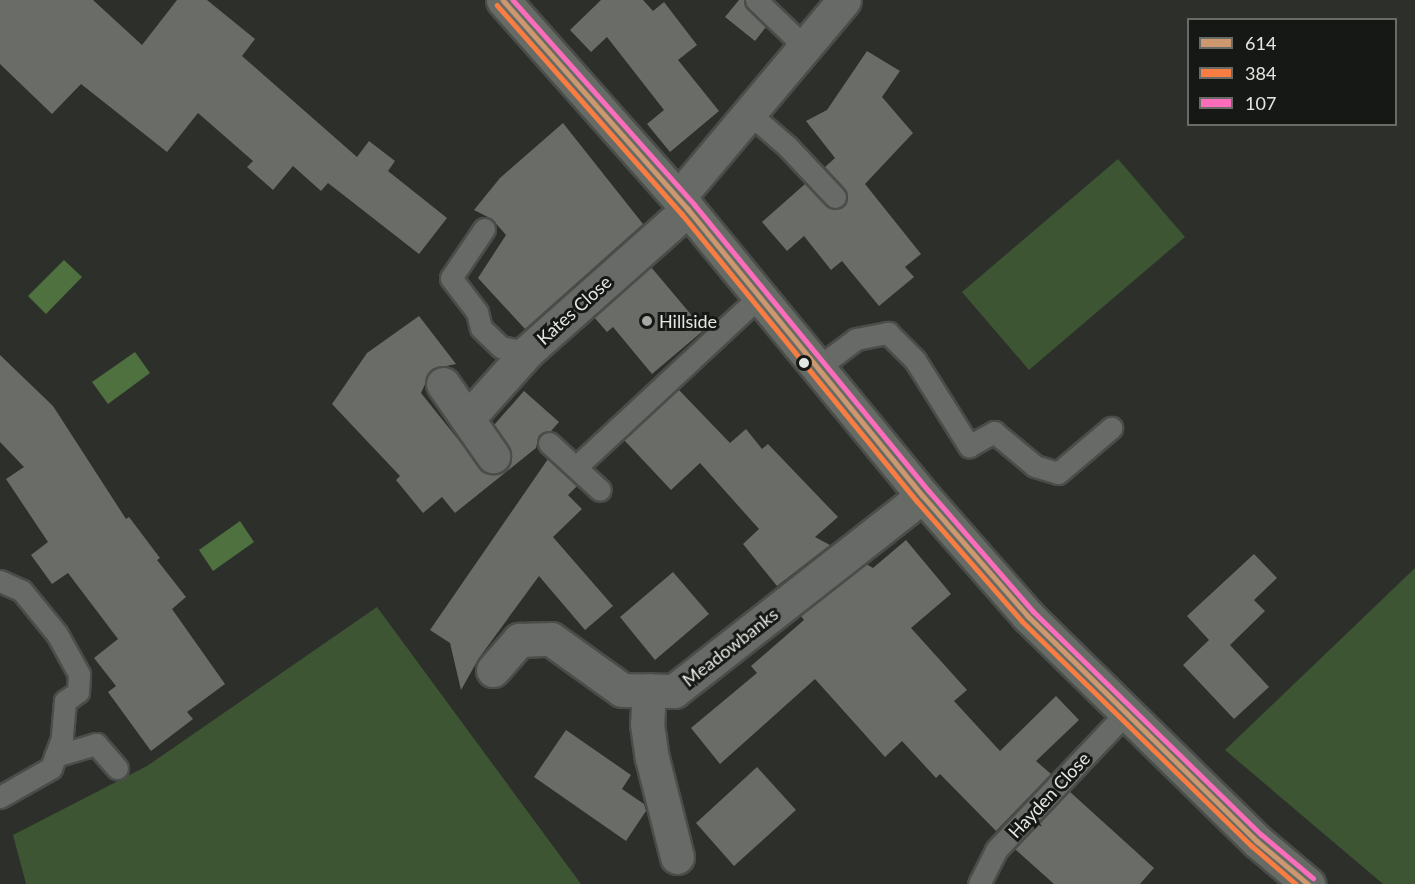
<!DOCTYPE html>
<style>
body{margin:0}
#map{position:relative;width:1415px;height:884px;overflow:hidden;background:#2c2f2a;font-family:Lato,sans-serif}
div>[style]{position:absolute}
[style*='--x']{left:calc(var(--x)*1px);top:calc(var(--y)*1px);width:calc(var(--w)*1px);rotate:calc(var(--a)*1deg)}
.green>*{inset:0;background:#3d5532}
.water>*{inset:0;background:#4f713f}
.building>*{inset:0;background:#6a6c68}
.roads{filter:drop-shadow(2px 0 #4a4d49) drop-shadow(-2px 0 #4a4d49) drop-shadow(0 2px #4a4d49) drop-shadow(0 -2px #4a4d49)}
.lane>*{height:21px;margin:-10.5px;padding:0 10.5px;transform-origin:10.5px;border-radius:10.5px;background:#676a66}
.street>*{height:33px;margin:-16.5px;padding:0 16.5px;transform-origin:16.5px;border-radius:16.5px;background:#676a66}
.primary>*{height:33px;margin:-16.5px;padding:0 16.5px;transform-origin:16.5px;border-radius:16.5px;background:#676b65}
.bus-1>*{height:4.5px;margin:-2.25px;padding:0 2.25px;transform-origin:2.25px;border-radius:2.25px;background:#cd976f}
.bus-2>*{height:4.5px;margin:-2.25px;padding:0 2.25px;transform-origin:2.25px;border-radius:2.25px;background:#f77d43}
.bus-3>*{height:4.5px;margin:-2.25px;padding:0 2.25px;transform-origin:2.25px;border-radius:2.25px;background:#fb6dba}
.dots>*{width:16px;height:16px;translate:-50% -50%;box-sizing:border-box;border:3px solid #151814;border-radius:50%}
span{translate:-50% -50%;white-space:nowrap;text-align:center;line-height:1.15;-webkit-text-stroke:6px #151814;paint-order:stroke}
.street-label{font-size:18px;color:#e4e8e2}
.poi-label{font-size:18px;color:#e4e8e2}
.left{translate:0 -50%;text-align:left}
.legend{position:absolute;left:1187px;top:18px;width:210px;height:108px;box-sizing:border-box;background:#151814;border:2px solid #686b66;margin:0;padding:8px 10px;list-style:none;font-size:18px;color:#e4e8e2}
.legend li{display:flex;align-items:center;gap:12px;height:30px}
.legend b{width:30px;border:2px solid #686b66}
</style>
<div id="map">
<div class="green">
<div style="clip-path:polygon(1118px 159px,1185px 237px,1029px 370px,962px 292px)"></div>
<div style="clip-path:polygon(1415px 568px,1415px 884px,1383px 884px,1225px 750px)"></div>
<div style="clip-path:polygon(377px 607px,581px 884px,26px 884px,13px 835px,147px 766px)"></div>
</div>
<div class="water">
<div style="clip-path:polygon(64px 260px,82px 277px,46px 314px,28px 296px)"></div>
<div style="clip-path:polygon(135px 352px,150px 373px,108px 404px,92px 382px)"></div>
<div style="clip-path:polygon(240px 521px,254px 542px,213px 571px,199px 550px)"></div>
</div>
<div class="building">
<div style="clip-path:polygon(0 0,93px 0,142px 45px,177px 0,207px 0,255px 39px,242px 56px,357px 157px,369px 141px,395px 161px,388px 171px,447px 218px,419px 254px,328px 183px,321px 191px,293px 166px,273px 190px,247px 167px,253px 161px,198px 113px,167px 152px,81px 84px,52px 114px,0 64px)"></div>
<div style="clip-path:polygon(601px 0,643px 0,653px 11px,664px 2px,697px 45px,678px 60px,719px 111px,670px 152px,647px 124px,664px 110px,607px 37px,591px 52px,570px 30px)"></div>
<div style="clip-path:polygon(739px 0,744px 0,747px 9px,766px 27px,755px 41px,725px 17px)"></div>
<div style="clip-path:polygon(867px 51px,900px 71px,882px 97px,913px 133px,865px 184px,921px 254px,905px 267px,914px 277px,879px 306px,842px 261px,831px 270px,804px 236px,787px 251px,762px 222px,805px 184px,831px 209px,838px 209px,847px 201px,845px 189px,825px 167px,835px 158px,806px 121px,827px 110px)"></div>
<div style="clip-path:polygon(563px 123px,643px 224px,525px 329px,478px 278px,506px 235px,492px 219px,474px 210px,500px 178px)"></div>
<div style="clip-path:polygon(651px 267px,704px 330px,652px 374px,613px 327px,607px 332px,594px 317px)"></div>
<div style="clip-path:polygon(419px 316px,456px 364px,432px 369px,421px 393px,485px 473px,495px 475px,510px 464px,509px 446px,494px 425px,524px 391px,559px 422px,551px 431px,539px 435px,536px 448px,455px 513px,442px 497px,423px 513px,396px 480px,400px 476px,332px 404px,367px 353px)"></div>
<div style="clip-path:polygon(0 355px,53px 406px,126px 519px,129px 517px,160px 558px,157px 560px,186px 597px,172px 609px,225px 684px,187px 712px,193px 719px,151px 751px,108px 692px,116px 686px,94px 658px,118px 639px,68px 573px,52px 584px,31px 555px,48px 542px,6px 479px,24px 467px,0 442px)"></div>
<div style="clip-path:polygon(678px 389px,730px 443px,746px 429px,762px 449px,768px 444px,838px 517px,815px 537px,830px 545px,777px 586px,743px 544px,759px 529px,700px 463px,671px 490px,624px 440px)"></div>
<div style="clip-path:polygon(548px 459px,577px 486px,568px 495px,582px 509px,553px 537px,613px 606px,585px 630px,539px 576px,479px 658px,461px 690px,450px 643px,430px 630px)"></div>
<div style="clip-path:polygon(906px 540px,951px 594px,911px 628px,967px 690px,954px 701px,1000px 751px,1056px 696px,1079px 720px,1036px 761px,1051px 774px,996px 831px,940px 774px,936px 778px,902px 741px,885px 757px,815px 679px,720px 764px,691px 728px,757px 673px,751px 666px,804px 620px,801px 616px,866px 564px,873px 568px)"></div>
<div style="clip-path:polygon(1254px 554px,1277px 578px,1254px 600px,1265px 611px,1230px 645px,1269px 687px,1234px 719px,1183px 665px,1209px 640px,1187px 616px)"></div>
<div style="clip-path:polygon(673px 572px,709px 614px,655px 660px,620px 617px)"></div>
<div style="clip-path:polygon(566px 730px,631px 775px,622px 789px,644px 804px,646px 811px,626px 841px,534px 777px)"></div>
<div style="clip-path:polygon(757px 767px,796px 810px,734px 866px,696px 823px)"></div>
<div style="clip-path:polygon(1069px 791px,1154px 868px,1140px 884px,1054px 884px,1015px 849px)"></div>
</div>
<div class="roads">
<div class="lane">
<div style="--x:756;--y:0;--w:68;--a:43.8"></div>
<div style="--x:750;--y:114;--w:49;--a:40.9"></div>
<div style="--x:787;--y:146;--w:70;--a:46.7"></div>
<div style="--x:484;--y:229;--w:59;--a:124"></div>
<div style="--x:451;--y:278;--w:43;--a:52.6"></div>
<div style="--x:477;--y:312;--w:16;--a:76"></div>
<div style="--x:481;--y:328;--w:28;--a:44"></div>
<div style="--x:501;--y:347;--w:26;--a:11"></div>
<div style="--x:820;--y:366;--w:45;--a:-36.9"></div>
<div style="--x:856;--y:339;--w:33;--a:-11"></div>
<div style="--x:888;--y:333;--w:38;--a:45"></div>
<div style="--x:915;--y:360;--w:102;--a:57.9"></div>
<div style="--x:969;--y:446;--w:29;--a:-29"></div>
<div style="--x:994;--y:432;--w:53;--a:39.7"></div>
<div style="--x:1035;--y:466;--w:24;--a:17"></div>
<div style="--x:1058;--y:473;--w:70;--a:-40.3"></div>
<div style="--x:549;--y:443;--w:69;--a:42.7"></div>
<div style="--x:576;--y:467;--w:251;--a:-42.9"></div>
<div style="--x:0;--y:581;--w:24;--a:24"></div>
<div style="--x:22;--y:591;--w:55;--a:50.9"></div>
<div style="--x:57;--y:634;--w:46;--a:61.2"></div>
<div style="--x:79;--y:674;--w:18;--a:93"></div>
<div style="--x:78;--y:692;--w:16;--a:145"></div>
<div style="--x:65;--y:701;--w:37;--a:95"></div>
<div style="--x:62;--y:738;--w:32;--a:110"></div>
<div style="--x:51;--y:768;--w:59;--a:150.4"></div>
<div style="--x:55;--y:756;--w:43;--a:-16.3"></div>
<div style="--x:96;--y:744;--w:32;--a:49"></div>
<div style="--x:979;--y:884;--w:38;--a:-63"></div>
<div style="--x:996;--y:850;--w:192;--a:-46.5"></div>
</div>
<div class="street">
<div style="--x:678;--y:198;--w:258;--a:-50"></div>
<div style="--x:443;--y:384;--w:88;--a:55.2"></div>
<div style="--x:468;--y:418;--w:89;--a:-48.2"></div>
<div style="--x:527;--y:352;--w:215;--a:-41.6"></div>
<div style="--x:493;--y:670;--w:40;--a:-49"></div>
<div style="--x:519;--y:640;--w:32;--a:-2"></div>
<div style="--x:551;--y:639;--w:87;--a:35.7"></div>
<div style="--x:622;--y:690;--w:52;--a:1.1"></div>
<div style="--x:674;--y:691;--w:316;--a:-38.1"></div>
<div style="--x:649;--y:690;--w:34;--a:93"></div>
<div style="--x:647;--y:724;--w:34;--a:82"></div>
<div style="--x:652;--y:758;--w:102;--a:75.8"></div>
</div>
<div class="primary">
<div style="--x:503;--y:0;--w:279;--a:48.5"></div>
<div style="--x:688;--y:209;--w:371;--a:50.7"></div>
<div style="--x:923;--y:496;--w:159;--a:48.8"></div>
<div style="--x:1028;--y:616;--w:321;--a:44.5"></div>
<div style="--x:1257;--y:841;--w:67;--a:40.1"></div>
</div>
</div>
<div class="bus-1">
<div style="--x:503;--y:0;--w:279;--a:48.5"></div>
<div style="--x:688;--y:209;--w:371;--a:50.7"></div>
<div style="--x:923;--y:496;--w:159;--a:48.8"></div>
<div style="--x:1028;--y:616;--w:321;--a:44.5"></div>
<div style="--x:1257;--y:841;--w:67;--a:40.1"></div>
</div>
<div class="bus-2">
<div style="--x:497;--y:5;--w:279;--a:48.5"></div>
<div style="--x:682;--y:214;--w:371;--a:50.7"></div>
<div style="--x:917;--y:501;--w:159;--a:48.8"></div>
<div style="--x:1022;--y:621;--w:322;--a:44.4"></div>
<div style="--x:1252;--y:846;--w:58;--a:40.8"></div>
</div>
<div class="bus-3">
<div style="--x:513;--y:0;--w:273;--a:48.4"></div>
<div style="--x:694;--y:204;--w:371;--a:50.7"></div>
<div style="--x:929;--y:491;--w:159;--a:49.1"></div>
<div style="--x:1033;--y:611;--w:320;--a:44.4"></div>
<div style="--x:1262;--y:835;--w:67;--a:40.1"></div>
</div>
<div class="dots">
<div style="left:647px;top:321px;background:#a4a7a2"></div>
<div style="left:804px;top:363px;background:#e4e8e2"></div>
</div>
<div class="street-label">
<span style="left:574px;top:310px;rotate:-42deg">Kates Close</span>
<span style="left:730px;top:647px;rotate:-38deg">Meadowbanks</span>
<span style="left:1049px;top:795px;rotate:-47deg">Hayden Close</span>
</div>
<div class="poi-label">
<span class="left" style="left:659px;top:321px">Hillside</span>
</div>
<ul class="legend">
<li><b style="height:8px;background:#cd976f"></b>614</li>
<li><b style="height:8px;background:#f77d43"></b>384</li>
<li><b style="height:8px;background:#fb6dba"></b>107</li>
</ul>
</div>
